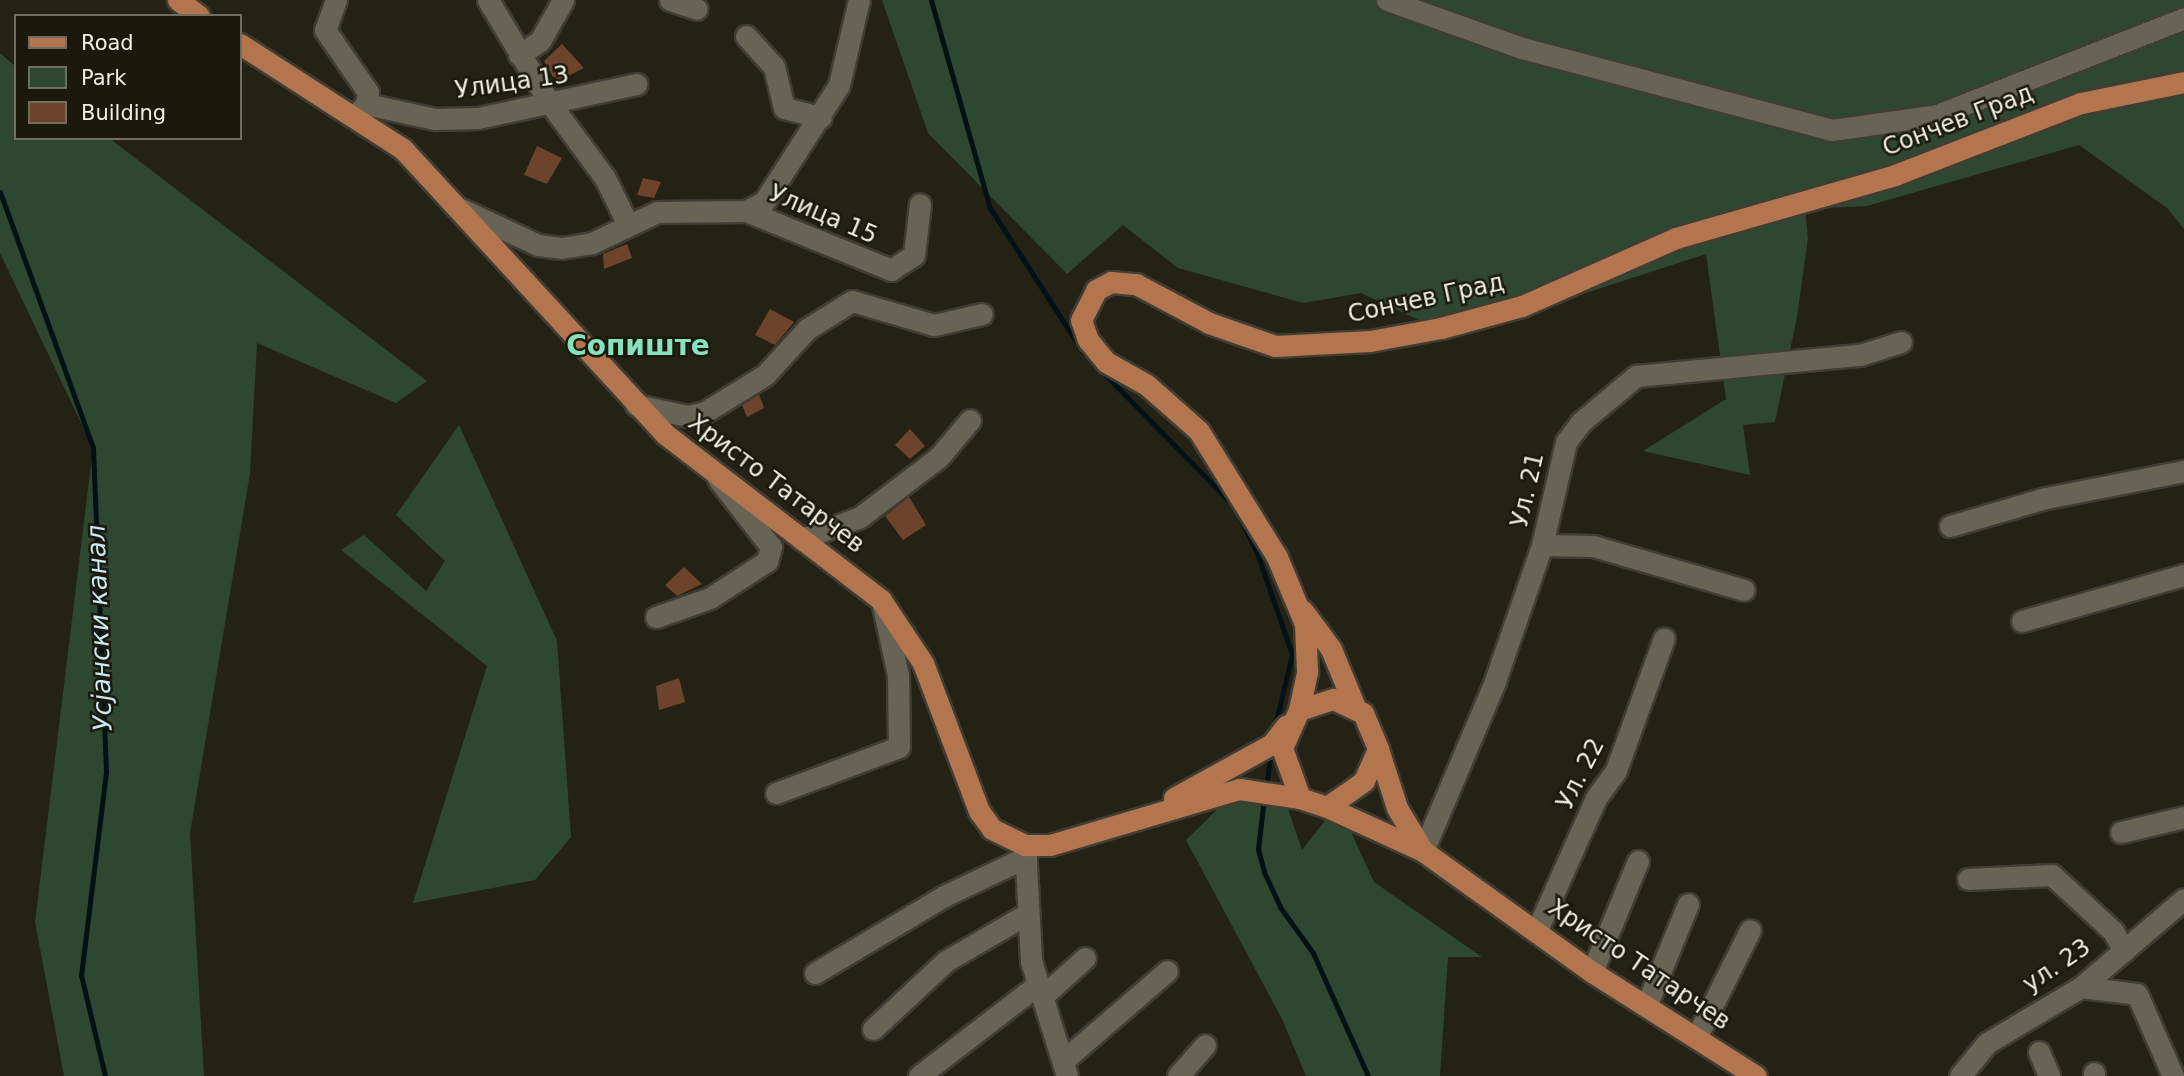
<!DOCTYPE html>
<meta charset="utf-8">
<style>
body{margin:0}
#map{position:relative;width:2184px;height:1076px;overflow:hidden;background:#242215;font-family:"DejaVu Sans",sans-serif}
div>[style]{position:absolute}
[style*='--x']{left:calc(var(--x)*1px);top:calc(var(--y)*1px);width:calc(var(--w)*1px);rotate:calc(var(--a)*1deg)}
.green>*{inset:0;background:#2e4731}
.stream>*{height:5px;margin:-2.5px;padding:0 2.5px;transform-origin:2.5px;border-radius:2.5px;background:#021117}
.building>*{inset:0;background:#6d442b}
.roads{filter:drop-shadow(2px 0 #403d34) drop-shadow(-2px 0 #403d34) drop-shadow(0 2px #403d34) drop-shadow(0 -2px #403d34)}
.minor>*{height:21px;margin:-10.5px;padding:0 10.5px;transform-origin:10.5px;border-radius:10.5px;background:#676456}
.major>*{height:21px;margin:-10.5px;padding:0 10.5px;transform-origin:10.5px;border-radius:10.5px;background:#b3754d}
span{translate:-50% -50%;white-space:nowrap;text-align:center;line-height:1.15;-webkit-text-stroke:5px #1b190c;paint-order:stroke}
.street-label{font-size:24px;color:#efeee5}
.water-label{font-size:26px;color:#c8e9f7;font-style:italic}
.quarter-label{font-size:28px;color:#89e2be;font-weight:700}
.legend{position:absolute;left:14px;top:14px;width:228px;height:126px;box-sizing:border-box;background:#1b190c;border:2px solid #706e63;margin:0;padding:9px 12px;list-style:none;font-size:21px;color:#efeee5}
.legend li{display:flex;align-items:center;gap:14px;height:35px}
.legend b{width:35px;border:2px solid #706e63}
</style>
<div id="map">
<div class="green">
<div style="clip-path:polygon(882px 0,2184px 0,2184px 229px,2167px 208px,2079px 145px,1867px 206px,1805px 209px,1808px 238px,1797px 317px,1775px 422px,1743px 425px,1750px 475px,1643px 451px,1726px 399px,1706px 254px,1453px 336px,1361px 293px,1303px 303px,1178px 268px,1123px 225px,1067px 274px,928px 133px)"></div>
<div style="clip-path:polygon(0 53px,16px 67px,16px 138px,109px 138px,427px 381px,396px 403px,257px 343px,250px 473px,190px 833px,204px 1076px,64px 1076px,35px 922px,93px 448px,0 253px)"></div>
<div style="clip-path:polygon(459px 425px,557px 641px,571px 837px,535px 880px,413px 903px,487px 666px,341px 550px,364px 535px,426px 591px,445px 561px,396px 515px)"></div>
<div style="clip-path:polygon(1231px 796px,1286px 803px,1302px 850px,1338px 804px,1374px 882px,1482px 957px,1448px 957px,1440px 1076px,1306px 1076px,1282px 1019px,1186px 840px)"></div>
</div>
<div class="stream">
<div style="--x:931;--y:0;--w:216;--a:74.2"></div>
<div style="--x:990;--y:208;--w:171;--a:57.1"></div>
<div style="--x:1083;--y:352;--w:216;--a:45.6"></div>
<div style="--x:1234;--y:506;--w:52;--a:63.9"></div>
<div style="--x:1257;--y:553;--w:107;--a:70.9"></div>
<div style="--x:1292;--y:654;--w:78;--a:103.3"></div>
<div style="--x:0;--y:192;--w:272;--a:70"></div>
<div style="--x:93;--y:448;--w:324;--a:87.7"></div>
<div style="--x:106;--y:772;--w:205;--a:97"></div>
<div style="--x:81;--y:975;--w:104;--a:76.6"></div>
<div style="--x:1266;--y:789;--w:39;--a:-83"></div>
<div style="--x:1264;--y:798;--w:51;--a:96.7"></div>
<div style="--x:1258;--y:849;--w:24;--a:75"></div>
<div style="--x:1264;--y:872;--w:38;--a:65"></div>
<div style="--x:1280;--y:907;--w:57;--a:54.3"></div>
<div style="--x:1313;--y:953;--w:135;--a:65.9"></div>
</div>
<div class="building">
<div style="clip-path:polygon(562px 44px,584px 68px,556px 82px,544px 61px)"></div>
<div style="clip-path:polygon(537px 146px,562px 158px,547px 184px,524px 175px)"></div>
<div style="clip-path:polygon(643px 178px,661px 182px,654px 198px,637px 195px)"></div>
<div style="clip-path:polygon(627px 244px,632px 258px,604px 269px,603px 254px)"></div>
<div style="clip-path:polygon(770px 309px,794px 322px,775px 345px,755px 335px)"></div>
<div style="clip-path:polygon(759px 394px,764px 408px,747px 417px,742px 405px)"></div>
<div style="clip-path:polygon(910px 429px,925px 446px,910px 459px,895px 445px)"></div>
<div style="clip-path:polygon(909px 497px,926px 525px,903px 540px,885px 516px)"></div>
<div style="clip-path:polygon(684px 567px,702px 584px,677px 596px,665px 585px)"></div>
<div style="clip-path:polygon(679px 678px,685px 702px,659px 710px,656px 686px)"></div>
</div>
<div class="roads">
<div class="minor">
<div style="--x:336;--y:0;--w:32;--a:110"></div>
<div style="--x:325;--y:30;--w:75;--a:55.3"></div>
<div style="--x:368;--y:92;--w:12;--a:99"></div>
<div style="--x:488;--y:0;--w:119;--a:59.1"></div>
<div style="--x:549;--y:102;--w:94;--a:53.6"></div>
<div style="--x:605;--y:178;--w:50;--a:63.9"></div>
<div style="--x:670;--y:0;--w:28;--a:18"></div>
<div style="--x:1387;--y:0;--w:143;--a:19.6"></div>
<div style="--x:1522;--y:48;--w:321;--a:14.8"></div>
<div style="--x:1832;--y:130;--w:106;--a:-8.1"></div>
<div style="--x:1937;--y:115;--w:265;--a:-21.4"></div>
<div style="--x:746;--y:36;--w:42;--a:47.9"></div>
<div style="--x:774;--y:67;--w:42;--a:76.3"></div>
<div style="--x:784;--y:108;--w:38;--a:14"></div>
<div style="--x:519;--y:55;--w:25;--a:-34"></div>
<div style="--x:540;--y:41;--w:47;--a:-60.7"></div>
<div style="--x:357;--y:114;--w:13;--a:-48"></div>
<div style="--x:366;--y:104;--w:71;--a:12.3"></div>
<div style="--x:435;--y:119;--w:43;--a:-1.3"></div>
<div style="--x:478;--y:118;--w:162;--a:-12.1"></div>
<div style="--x:461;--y:209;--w:85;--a:25.1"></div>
<div style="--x:538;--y:245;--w:23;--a:7"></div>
<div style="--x:561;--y:248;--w:31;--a:-9"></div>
<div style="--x:592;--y:243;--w:72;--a:-25.5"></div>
<div style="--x:657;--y:212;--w:89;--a:-0.6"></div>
<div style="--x:746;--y:211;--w:157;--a:22.1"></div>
<div style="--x:891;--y:270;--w:27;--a:-33"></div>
<div style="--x:914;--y:255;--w:51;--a:-83.3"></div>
<div style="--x:746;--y:211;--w:20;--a:-27"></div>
<div style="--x:764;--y:202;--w:139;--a:-57.3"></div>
<div style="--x:839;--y:85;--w:87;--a:-76.8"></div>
<div style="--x:636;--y:405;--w:53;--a:11.9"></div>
<div style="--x:688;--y:416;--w:17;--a:-13"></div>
<div style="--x:705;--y:412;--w:70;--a:-31.7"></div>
<div style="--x:765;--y:375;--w:62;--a:-47.6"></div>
<div style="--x:807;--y:329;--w:53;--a:-31.9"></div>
<div style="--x:852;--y:301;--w:85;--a:16.3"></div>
<div style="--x:934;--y:325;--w:49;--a:-12.9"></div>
<div style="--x:1950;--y:526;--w:100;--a:-16.3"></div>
<div style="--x:2046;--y:498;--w:141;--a:-11.1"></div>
<div style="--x:801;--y:539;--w:63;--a:-20.4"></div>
<div style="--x:860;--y:517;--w:99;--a:-37.2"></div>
<div style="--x:939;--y:457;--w:48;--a:-50"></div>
<div style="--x:1542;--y:545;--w:51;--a:1.1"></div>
<div style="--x:1593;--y:546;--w:157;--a:16.2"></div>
<div style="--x:656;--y:617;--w:57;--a:-19.4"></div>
<div style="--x:710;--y:598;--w:68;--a:-33"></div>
<div style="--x:767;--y:561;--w:15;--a:-74"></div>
<div style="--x:771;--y:547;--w:86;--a:-127.9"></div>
<div style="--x:2022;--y:621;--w:168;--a:-15.9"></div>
<div style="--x:776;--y:793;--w:131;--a:-20.5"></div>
<div style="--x:899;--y:747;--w:72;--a:-90.8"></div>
<div style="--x:898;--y:675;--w:71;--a:-102.3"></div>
<div style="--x:2121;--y:832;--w:65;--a:-13.4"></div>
<div style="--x:1025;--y:845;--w:116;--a:87"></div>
<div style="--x:1031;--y:961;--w:121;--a:72.6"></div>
<div style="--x:1423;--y:851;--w:185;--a:-67"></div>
<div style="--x:1495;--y:681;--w:144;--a:-70.9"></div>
<div style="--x:1542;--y:545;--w:106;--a:-76.9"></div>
<div style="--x:1566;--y:442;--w:25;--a:-53"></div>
<div style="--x:1581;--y:422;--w:72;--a:-39.9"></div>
<div style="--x:1636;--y:376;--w:225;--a:-5.4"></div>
<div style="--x:1860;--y:355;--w:43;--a:-17.6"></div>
<div style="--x:1968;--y:879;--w:84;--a:-2.7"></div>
<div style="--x:2052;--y:875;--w:83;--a:42.6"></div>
<div style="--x:2113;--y:931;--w:23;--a:61"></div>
<div style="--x:1537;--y:930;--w:145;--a:-65.9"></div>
<div style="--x:1596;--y:798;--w:34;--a:-54"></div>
<div style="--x:1616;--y:770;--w:140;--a:-70"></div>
<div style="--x:1592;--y:972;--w:120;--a:-67.5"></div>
<div style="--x:815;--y:973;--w:150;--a:-30.8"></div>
<div style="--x:944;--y:896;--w:91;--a:-25.4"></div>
<div style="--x:2081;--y:987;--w:56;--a:7.1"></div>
<div style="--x:2137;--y:994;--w:90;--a:66.3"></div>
<div style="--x:1042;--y:997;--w:58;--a:-42.2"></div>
<div style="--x:1647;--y:1004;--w:108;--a:-67.7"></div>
<div style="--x:873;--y:1029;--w:100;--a:-43"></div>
<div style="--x:946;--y:961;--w:91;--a:-30.2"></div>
<div style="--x:1698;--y:1034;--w:116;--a:-63.4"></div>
<div style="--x:2039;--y:1052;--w:26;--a:67"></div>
<div style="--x:1064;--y:1060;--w:136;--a:-40.8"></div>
<div style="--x:2094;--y:1073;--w:3;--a:90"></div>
<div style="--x:919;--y:1076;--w:149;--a:-37.6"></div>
<div style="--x:1178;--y:1076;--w:41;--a:-48.9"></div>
<div style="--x:1960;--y:1076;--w:43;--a:-50.7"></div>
<div style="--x:1987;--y:1043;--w:109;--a:-30.8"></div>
<div style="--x:2081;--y:987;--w:135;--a:-40.5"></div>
</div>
<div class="major">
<div style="--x:178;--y:0;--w:26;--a:37"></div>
<div style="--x:240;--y:44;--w:194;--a:32.8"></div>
<div style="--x:403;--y:149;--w:387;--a:47.4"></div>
<div style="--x:665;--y:434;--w:272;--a:37.5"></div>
<div style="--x:881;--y:600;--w:76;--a:56.3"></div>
<div style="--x:923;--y:663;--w:158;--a:69.3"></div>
<div style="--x:979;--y:811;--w:22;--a:54"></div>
<div style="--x:992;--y:829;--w:37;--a:26"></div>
<div style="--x:1025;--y:845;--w:25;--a:0"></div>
<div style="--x:1050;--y:845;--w:197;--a:-16.5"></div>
<div style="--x:1239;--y:789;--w:62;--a:8.4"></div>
<div style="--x:1303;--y:611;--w:47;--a:53.6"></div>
<div style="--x:1331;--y:649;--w:63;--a:67.5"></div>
<div style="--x:1333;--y:699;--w:33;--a:25"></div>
<div style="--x:1363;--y:713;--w:39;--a:67"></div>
<div style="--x:1378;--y:749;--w:35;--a:114"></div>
<div style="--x:1364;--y:781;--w:45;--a:144.9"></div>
<div style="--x:1327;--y:807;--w:28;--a:-162"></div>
<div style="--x:1300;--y:798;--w:53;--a:-109.8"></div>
<div style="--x:1282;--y:748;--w:42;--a:-65.9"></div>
<div style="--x:1299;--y:710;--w:36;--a:-18"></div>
<div style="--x:1299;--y:710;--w:40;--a:-78"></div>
<div style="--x:1307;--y:671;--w:47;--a:-92.4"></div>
<div style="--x:1305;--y:624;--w:73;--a:-112.7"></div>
<div style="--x:1277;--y:557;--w:148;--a:-121.8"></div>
<div style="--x:1199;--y:431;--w:69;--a:-138.5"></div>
<div style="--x:1147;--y:385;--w:47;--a:-150.7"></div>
<div style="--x:1106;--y:362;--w:28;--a:-129"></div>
<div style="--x:1088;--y:340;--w:21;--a:-109"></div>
<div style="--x:1081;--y:320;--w:34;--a:-63"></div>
<div style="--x:1096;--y:290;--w:17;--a:-28"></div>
<div style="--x:1111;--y:282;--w:25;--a:5"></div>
<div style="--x:1136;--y:284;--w:83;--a:28.1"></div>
<div style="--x:1209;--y:323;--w:70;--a:19.2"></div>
<div style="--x:1275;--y:346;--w:95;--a:-3"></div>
<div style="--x:1370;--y:341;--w:72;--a:-10.4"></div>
<div style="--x:1441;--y:328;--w:84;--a:-15.2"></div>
<div style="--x:1522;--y:306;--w:168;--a:-23.8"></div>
<div style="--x:1676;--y:238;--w:228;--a:-16"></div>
<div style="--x:1895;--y:175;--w:199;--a:-21.2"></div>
<div style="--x:2081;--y:103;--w:105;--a:-11.5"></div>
<div style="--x:1378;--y:749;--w:62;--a:72.1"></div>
<div style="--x:1397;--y:808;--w:50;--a:58.8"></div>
<div style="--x:1174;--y:798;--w:112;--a:-28.9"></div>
<div style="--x:1272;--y:744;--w:24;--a:-52"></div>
<div style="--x:1327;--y:807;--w:106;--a:24.6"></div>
<div style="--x:1423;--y:851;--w:208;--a:35.6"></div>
<div style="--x:1592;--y:972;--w:194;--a:32.4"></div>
</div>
</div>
<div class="street-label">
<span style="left:512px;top:83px;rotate:-8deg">Улица 13</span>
<span style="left:1958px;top:121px;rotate:-21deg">Сончев Град</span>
<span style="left:823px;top:215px;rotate:23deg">Улица 15</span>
<span style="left:1426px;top:299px;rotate:-12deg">Сончев Град</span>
<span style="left:776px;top:484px;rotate:37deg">Христо Татарчев</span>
<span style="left:1528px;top:490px;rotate:-77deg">Ул. 21</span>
<span style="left:1581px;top:774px;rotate:-63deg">Ул. 22</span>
<span style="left:1639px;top:965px;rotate:34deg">Христо Татарчев</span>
<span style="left:2057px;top:966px;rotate:-34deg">ул. 23</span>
</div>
<div class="water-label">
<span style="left:100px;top:628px;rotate:-92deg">Усјански канал</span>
</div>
<div class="quarter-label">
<span style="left:638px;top:346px">Сопиште</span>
</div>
<ul class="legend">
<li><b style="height:9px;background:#b3754d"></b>Road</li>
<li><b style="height:19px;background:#2e4731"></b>Park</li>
<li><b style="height:19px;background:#6d442b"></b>Building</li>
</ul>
</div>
